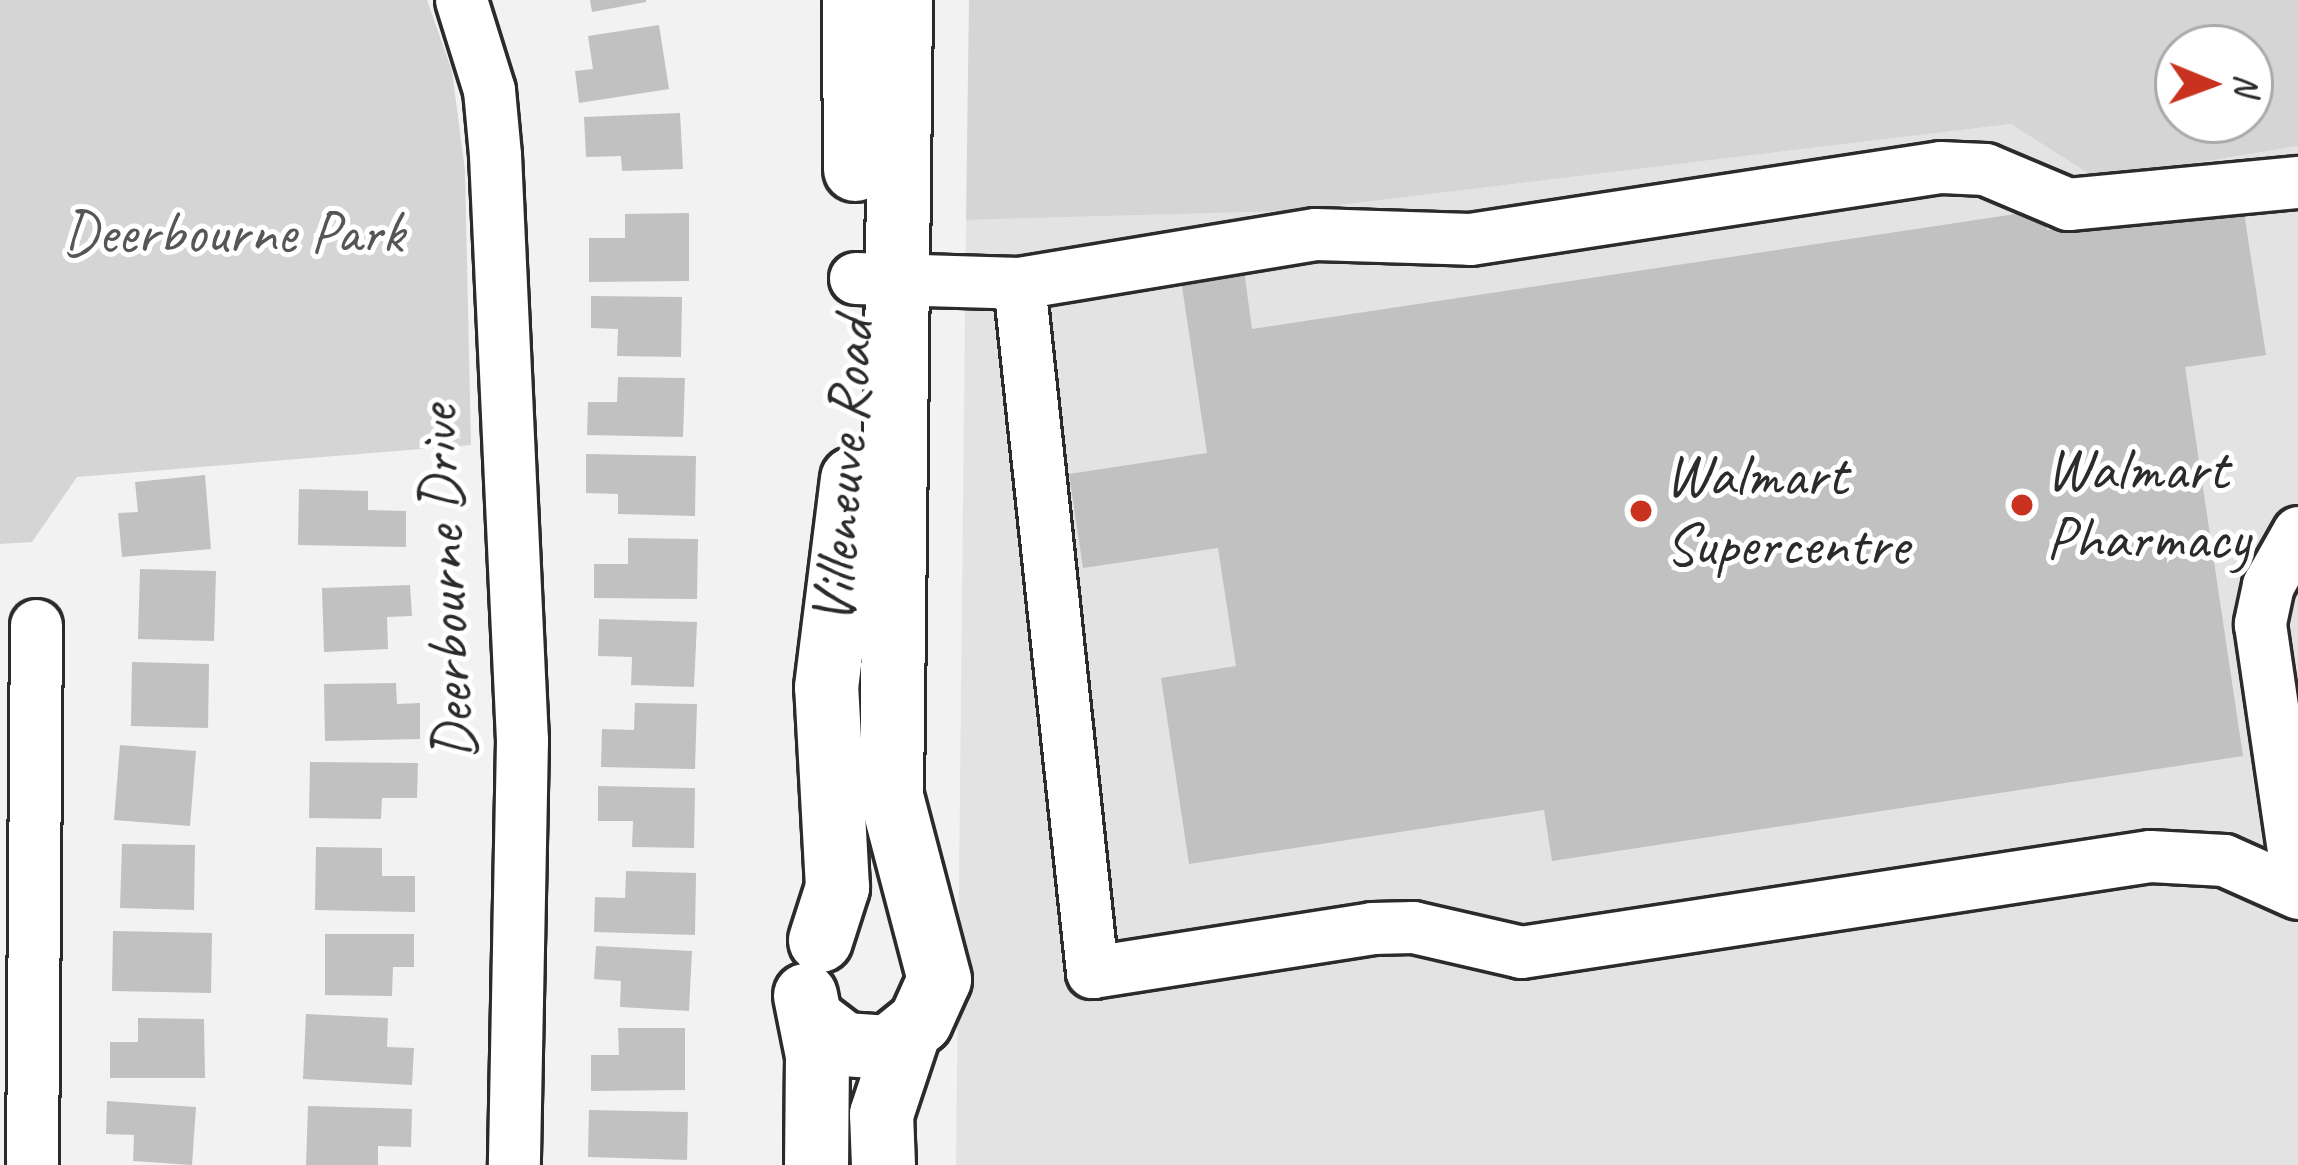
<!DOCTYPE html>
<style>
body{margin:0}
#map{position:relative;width:2298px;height:1165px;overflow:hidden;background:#f2f2f2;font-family:Caveat,sans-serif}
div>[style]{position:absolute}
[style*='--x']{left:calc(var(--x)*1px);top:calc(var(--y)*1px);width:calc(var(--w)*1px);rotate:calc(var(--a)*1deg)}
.built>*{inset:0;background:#e3e3e3}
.green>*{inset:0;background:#d5d5d5}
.building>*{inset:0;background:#c1c1c1}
.roads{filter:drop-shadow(3px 0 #2b2b2b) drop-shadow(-3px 0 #2b2b2b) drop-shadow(0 3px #2b2b2b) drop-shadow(0 -3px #2b2b2b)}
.minor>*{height:51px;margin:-25.5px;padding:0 25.5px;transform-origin:25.5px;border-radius:25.5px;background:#fff}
.major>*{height:63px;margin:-31.5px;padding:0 31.5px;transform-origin:31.5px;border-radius:31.5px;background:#fff}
.dots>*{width:33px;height:33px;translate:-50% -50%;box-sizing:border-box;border:6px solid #fff;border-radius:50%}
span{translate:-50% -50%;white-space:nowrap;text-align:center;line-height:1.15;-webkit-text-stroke:10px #fff;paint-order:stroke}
.park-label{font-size:60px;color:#565656}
.poi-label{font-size:60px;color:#2b2b2b}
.left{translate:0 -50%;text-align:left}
.street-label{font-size:60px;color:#2b2b2b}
.north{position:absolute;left:2154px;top:24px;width:120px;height:120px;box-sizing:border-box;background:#fff;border:3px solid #aaa;border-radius:50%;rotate:91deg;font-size:33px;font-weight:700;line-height:48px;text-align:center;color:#2b2b2b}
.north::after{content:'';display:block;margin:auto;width:42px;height:54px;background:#c8321e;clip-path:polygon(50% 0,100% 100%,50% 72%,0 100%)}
</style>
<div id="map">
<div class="built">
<div style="clip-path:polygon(2011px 124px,2097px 179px,2298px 146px,2298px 1165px,956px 1165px,966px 220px,1290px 211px)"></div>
</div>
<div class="green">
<div style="clip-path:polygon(0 0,427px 0,452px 71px,465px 171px,471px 445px,77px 477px,32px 542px,0 544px)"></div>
<div style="clip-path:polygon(evenodd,969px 0,2298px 0,2298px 146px,2097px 179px,2011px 124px,1290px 211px,966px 220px,969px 0,2178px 48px,2250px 48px,2250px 120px,2178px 120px,2178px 48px)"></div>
</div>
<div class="building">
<div style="clip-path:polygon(590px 0,646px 0,646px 2px,592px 12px)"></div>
<div style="clip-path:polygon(659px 25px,669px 89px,579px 103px,575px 71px,593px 69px,588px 36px)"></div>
<div style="clip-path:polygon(680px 113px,683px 169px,622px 171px,621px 156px,586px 157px,584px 117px)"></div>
<div style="clip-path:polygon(2242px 200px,2266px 355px,2185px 367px,2243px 756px,1552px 861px,1544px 810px,1189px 864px,1161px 678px,1236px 666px,1218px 548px,1083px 568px,1069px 474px,1207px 453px,1180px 273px,1243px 263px,1252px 329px,2043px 210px,2047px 230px)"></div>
<div style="clip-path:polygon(689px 213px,689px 281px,589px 282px,589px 238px,625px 238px,625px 214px)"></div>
<div style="clip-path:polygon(591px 296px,682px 297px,681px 357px,617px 356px,618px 329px,591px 328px)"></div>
<div style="clip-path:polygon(618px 377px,685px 378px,683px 437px,587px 435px,588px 402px,617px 402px)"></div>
<div style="clip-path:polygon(586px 454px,696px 456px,695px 516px,618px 514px,618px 494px,586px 493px)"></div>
<div style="clip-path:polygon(205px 475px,211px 549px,122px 557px,118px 513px,138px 512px,135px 482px)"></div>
<div style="clip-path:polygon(299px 489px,368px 491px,368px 510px,406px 511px,406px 547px,298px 545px)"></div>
<div style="clip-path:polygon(628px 538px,698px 539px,697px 599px,594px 598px,594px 564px,628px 564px)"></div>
<div style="clip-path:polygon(140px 569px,216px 571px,214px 641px,138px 639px)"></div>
<div style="clip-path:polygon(410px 585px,412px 616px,387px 617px,388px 649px,324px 652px,322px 588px)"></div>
<div style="clip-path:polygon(599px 619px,697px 622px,694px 687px,631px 685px,632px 657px,598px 656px)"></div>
<div style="clip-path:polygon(132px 662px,209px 664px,208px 728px,131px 726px)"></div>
<div style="clip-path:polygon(396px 683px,397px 704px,420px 703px,420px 739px,325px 741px,324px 684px)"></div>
<div style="clip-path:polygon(635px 703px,697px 704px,695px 769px,601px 767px,602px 729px,634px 730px)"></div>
<div style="clip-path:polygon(120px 745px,196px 751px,190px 826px,114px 820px)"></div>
<div style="clip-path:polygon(310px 762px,418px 763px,417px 798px,382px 798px,381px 819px,309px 818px)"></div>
<div style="clip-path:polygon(598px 786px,695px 788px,694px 848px,632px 847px,633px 821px,598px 821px)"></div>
<div style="clip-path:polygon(122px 844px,195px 845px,194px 910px,120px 908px)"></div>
<div style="clip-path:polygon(316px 847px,382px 848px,382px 876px,415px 876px,415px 912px,315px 910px)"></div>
<div style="clip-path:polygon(626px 871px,696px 873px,695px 935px,594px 932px,595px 897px,625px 898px)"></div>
<div style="clip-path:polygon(113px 931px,212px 933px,211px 993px,112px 991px)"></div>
<div style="clip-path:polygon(325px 934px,414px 934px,414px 967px,393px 967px,392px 996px,325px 995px)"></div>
<div style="clip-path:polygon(596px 946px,692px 951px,689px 1011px,620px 1007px,621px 981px,594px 979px)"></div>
<div style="clip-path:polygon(306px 1014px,388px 1018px,387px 1047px,414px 1048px,412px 1085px,303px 1079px)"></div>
<div style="clip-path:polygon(138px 1018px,204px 1019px,205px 1078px,110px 1078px,110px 1042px,138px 1042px)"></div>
<div style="clip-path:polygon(618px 1028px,685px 1028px,685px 1090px,591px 1091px,591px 1055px,619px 1055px)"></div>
<div style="clip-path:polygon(107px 1101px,196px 1107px,192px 1165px,133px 1161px,134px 1135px,106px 1134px)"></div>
<div style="clip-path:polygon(308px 1106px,412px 1109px,411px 1147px,378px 1146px,378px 1165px,306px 1165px)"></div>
<div style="clip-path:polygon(589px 1110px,688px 1112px,687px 1160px,588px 1157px)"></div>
</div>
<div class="roads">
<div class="minor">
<div style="--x:461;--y:0;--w:94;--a:72.7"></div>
<div style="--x:489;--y:90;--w:65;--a:84.7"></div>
<div style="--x:495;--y:155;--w:586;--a:87.36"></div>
<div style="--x:522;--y:740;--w:425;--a:91.1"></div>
<div style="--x:855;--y:278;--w:164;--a:1.7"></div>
<div style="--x:1019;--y:283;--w:300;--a:-9.4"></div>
<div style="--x:1315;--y:234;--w:155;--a:1.8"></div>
<div style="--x:1470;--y:239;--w:475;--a:-8.7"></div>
<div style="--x:1940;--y:167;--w:45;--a:2.5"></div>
<div style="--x:1985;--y:169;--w:90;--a:22.9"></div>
<div style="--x:2068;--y:204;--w:231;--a:-5.5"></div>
<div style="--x:1019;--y:283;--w:693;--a:83.95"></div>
<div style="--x:1092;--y:972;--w:283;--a:-8.9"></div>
<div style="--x:1372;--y:928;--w:41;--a:-1.4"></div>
<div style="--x:1413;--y:927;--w:111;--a:13"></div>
<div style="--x:1521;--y:952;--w:636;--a:-8.68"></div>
<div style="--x:2150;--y:856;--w:74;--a:3.1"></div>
<div style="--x:2224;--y:860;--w:81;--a:24"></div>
<div style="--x:2298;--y:532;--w:61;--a:119.5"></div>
<div style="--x:2268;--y:585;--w:40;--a:102"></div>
<div style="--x:2260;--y:624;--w:263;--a:81.7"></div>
<div style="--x:32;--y:1165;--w:540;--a:-89.58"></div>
</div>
<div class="major">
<div style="--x:854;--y:0;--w:169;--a:89.7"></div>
<div style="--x:820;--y:940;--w:56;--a:-72.2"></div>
<div style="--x:837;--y:887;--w:200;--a:-93.1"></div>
<div style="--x:826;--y:687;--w:210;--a:-82.9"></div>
<div style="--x:805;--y:995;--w:61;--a:78.7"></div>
<div style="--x:817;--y:1055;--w:110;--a:90.5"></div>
<div style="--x:810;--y:1018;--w:43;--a:37.4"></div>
<div style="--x:844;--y:1044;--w:44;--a:3.9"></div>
<div style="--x:888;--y:1047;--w:41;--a:-39.1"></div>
<div style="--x:920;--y:1021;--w:46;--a:-65.7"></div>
<div style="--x:939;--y:979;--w:189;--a:-104.7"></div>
<div style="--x:891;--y:796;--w:796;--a:-89.35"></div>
<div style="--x:883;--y:1165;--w:51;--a:-92.2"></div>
<div style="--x:881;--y:1114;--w:79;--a:-71.6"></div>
</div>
</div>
<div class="dots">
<div style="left:2022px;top:505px;background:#c8321e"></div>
<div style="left:1641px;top:511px;background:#c8321e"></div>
</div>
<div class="park-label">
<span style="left:233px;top:232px">Deerbourne Park</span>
</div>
<div class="poi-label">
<span class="left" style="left:2046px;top:504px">Walmart<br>Pharmacy</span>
<span class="left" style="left:1665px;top:510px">Walmart<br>Supercentre</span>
</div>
<div class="street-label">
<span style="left:843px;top:472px;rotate:-86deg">Villeneuve Road</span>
<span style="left:445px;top:583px;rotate:-93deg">Deerbourne Drive</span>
</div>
<div class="north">N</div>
</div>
